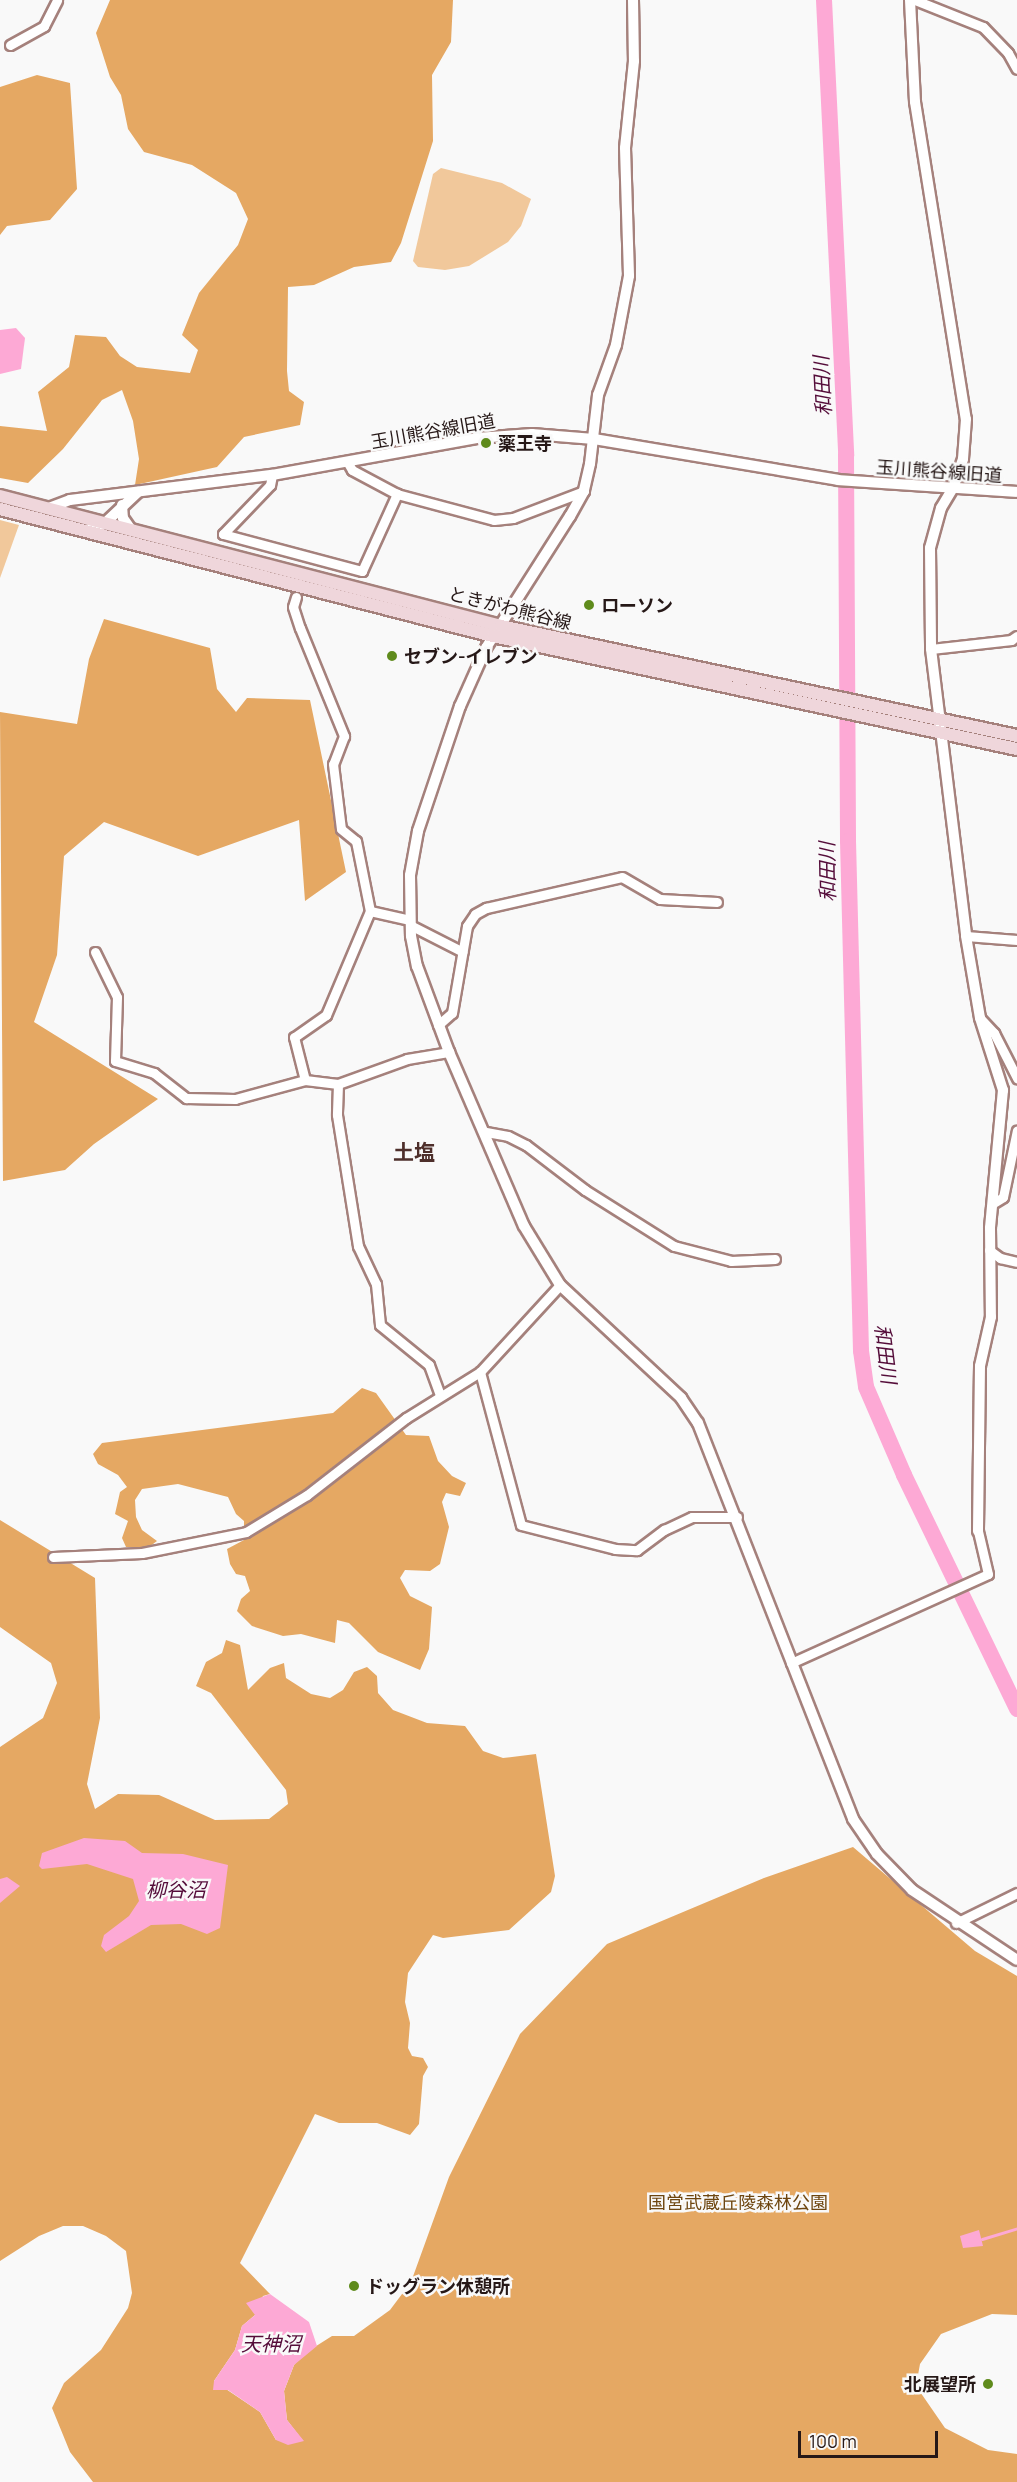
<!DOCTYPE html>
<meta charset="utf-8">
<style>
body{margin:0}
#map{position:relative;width:1017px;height:2482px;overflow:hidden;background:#f9f9f9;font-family:Manrope,"Noto Sans JP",sans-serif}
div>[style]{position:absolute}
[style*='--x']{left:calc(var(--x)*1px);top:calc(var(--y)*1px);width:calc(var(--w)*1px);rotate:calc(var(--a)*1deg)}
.green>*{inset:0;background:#f1c89b}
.forest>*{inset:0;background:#e5a863}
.water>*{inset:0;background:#fda9d5}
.stream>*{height:3px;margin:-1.5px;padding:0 1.5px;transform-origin:1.5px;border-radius:1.5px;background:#fda9d5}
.river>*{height:16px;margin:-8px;padding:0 8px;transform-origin:8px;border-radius:8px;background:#fda9d5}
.roads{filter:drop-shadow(2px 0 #a5817c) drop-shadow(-2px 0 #a5817c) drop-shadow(0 2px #a5817c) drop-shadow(0 -2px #a5817c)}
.minor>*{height:9px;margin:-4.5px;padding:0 4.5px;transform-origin:4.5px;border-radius:4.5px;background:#fff}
.tertiary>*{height:10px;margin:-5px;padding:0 5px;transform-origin:5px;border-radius:5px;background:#fff}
.secondary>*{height:12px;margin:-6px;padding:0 6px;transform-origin:6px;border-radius:6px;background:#efd6db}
.dots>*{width:16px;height:16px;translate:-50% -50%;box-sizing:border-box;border:3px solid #f9f9f9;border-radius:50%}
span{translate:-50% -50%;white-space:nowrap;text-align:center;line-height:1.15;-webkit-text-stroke:5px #f9f9f9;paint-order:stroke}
.street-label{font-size:18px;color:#261817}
.poi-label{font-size:18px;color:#261817;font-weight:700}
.left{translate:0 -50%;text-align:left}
.right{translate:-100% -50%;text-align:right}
.park-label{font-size:18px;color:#6e4610}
.water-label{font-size:20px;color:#550d3a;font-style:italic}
.quarter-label{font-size:21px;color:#4e2f2b;font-weight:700}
.scale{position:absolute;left:798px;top:2431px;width:140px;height:27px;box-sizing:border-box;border:3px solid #261817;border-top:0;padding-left:8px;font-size:18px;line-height:21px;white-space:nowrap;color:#261817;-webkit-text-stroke:4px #f9f9f9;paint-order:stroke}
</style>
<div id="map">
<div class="green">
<div style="clip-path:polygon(441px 168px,502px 183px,531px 199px,521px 226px,508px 242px,469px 266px,445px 270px,418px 267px,413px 261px,433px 174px)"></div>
<div style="clip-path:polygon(0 520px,19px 525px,0 578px)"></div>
</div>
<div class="forest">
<div style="clip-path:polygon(110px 0,453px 0,451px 42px,432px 75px,433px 141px,401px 243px,391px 262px,354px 267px,314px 285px,288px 287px,287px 371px,289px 391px,304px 402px,300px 425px,244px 437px,217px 467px,135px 485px,139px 459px,133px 421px,122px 390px,102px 400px,63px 449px,28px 483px,0 478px,0 426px,47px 431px,38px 392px,69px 367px,75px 335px,106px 337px,120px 356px,137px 367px,190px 373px,198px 350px,182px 335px,199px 293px,238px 245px,248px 219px,236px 193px,192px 165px,144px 152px,128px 129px,121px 95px,110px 77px,96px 33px)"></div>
<div style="clip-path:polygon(37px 75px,70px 83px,77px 189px,50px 220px,7px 226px,0 235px,0 87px)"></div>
<div style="clip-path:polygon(104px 619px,210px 648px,217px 689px,236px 712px,247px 698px,310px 700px,346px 872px,305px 901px,299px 820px,198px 856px,104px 822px,64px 856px,57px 955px,34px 1022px,158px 1099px,94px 1144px,65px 1170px,3px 1181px,0 712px,77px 724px,89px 659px)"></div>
<div style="clip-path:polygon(362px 1388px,376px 1393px,406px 1435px,429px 1436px,438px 1461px,452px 1476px,466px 1483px,460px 1496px,446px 1493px,442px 1502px,449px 1527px,440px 1564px,430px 1571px,405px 1570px,400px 1578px,410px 1596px,432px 1607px,429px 1649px,420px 1670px,378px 1652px,349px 1623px,337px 1620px,335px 1643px,301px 1634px,283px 1636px,252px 1626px,237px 1611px,241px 1599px,250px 1591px,245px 1576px,236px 1574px,230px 1564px,227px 1549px,244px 1540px,244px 1521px,236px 1514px,228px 1497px,178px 1484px,142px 1489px,135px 1500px,136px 1517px,142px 1530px,157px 1541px,149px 1547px,126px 1547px,122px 1538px,128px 1521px,115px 1514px,120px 1492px,127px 1487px,118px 1475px,98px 1464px,93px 1454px,102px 1443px,333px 1413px)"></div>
<div style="clip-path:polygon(0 1520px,95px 1578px,100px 1718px,87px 1784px,95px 1809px,118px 1794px,159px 1795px,215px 1820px,269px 1819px,288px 1804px,286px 1790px,211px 1693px,196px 1686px,206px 1662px,222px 1653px,226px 1640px,240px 1645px,248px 1690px,270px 1668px,284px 1663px,286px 1678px,311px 1694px,330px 1698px,343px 1690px,354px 1672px,367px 1667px,377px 1676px,378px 1693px,393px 1710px,427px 1723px,465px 1726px,483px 1751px,503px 1758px,536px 1754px,555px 1876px,551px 1892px,509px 1930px,443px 1938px,433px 1935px,408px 1973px,405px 2002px,410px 2023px,408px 2048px,412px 2056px,423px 2058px,428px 2067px,423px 2076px,419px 2124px,410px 2135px,377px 2123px,339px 2123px,315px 2114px,240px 2263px,270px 2294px,263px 2296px,255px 2315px,242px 2326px,235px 2350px,214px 2381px,260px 2412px,276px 2440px,303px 2441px,287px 2420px,286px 2411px,284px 2391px,294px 2365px,302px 2355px,332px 2336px,354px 2336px,390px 2310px,411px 2282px,449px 2177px,520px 2034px,607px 1944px,764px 1878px,853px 1847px,975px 1951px,1017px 1976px,1017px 2315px,992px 2314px,941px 2334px,920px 2364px,916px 2386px,945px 2428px,988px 2450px,1017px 2454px,1017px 2482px,93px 2482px,70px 2452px,52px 2408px,64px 2383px,101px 2350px,128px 2308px,132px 2293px,126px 2251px,106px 2236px,83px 2226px,63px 2226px,39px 2236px,0 2261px,0 1747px,43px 1718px,57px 1683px,51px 1663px,0 1627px)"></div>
</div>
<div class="water">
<div style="clip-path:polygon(16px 328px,25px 338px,21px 369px,0 374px,0 330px)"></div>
<div style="clip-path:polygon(84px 1838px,125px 1841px,142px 1853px,183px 1854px,228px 1865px,220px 1928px,207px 1934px,181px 1924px,151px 1925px,106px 1952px,101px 1946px,104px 1935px,129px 1916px,139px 1901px,133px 1879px,87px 1864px,42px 1869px,39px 1866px,42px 1853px)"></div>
<div style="clip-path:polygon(7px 1877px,20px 1886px,0 1903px,0 1879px)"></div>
<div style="clip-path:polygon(979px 2230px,983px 2246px,963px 2248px,960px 2236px)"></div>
<div style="clip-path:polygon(270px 2294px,309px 2322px,317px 2346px,294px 2365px,284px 2391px,287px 2420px,304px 2441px,288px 2445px,276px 2440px,260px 2412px,228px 2390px,213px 2390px,214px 2381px,235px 2350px,242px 2326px,255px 2315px,246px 2303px)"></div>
</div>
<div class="stream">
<div style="--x:982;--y:2239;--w:37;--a:-17"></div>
</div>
<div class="river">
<div style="--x:824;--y:0;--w:456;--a:87.2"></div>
<div style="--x:846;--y:455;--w:386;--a:89.7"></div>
<div style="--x:848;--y:841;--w:510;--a:88.54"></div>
<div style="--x:861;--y:1351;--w:36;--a:82"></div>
<div style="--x:866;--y:1387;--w:96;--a:66.6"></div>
<div style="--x:904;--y:1475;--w:260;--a:64.2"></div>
</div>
<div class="roads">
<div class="minor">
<div style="--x:915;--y:0;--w:73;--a:21.7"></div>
<div style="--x:983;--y:27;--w:36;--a:46"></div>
<div style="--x:1008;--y:53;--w:18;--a:61"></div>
<div style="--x:10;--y:45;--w:39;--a:-29"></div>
<div style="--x:44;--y:26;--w:29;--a:-63"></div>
<div style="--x:348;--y:463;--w:8;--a:60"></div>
<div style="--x:352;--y:470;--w:51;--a:28.1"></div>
<div style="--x:397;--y:494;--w:100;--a:15"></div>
<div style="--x:494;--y:520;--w:19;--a:-6"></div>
<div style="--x:513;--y:518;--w:76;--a:-20.8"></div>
<div style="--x:272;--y:475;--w:10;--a:101"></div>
<div style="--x:270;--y:485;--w:68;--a:133.8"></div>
<div style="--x:223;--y:534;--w:144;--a:14.9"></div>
<div style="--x:362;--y:571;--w:85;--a:-65.6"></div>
<div style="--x:296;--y:597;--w:10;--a:107"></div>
<div style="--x:293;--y:607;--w:22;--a:72"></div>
<div style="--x:300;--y:628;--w:117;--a:67.8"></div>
<div style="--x:344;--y:736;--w:30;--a:111"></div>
<div style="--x:333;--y:764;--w:65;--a:83"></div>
<div style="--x:341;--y:829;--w:19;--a:39"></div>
<div style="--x:356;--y:841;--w:71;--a:78.7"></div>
<div style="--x:370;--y:911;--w:113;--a:112.9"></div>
<div style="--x:326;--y:1015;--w:39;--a:145"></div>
<div style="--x:294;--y:1037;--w:44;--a:75.7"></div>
<div style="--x:931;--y:649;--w:81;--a:-6.4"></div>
<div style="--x:1011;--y:640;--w:7;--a:-34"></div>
<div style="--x:370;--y:911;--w:41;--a:12.7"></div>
<div style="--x:410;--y:925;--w:59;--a:27"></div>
<div style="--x:966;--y:936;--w:51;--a:4.5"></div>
<div style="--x:95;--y:952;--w:50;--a:63.9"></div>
<div style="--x:117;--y:997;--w:64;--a:91.8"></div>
<div style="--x:115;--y:1061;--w:41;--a:17.1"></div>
<div style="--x:154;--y:1073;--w:41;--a:38"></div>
<div style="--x:186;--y:1098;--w:49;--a:1.2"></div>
<div style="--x:235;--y:1099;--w:73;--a:-15.2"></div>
<div style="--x:305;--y:1080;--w:33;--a:7"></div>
<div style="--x:338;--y:1084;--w:73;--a:-19.9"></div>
<div style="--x:407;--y:1059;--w:43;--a:-9.5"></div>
<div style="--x:980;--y:1018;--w:21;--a:47"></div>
<div style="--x:994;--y:1033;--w:51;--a:62.9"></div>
<div style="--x:438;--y:1025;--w:18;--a:-41"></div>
<div style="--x:452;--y:1013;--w:88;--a:-80.2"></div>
<div style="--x:467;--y:926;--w:14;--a:-56"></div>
<div style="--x:475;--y:914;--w:13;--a:-29"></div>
<div style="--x:486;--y:908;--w:139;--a:-12.8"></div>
<div style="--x:622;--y:877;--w:44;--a:30.1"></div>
<div style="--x:660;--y:899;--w:57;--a:3"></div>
<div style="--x:338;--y:1084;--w:31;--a:92"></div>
<div style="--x:337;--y:1115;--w:133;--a:80.9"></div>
<div style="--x:358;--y:1246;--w:42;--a:64.7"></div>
<div style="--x:376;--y:1284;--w:41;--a:84.4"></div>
<div style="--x:380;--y:1325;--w:63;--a:39.2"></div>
<div style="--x:429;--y:1365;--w:32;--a:70"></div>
<div style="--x:486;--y:1132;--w:22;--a:10"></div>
<div style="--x:508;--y:1136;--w:20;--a:27"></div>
<div style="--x:526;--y:1145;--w:74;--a:37.3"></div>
<div style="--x:585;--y:1190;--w:105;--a:32.2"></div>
<div style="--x:674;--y:1246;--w:59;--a:14.7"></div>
<div style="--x:731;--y:1261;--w:44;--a:-2.6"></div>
<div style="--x:992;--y:1204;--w:13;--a:-32"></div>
<div style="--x:1003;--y:1197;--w:68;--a:-78.2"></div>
<div style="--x:989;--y:1250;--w:14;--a:36"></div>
<div style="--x:1000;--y:1258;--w:17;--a:13"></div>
<div style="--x:480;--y:1372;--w:158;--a:75"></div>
<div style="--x:521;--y:1525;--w:97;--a:14.3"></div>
<div style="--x:615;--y:1549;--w:22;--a:3"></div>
<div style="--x:637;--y:1550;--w:34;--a:-37"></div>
<div style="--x:664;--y:1530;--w:31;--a:-25"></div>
<div style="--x:692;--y:1517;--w:45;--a:0"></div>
<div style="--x:53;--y:1557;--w:89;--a:-2.6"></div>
<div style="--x:142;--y:1553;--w:106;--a:-11.4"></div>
<div style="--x:246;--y:1532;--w:71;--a:-31.2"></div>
<div style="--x:307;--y:1495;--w:125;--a:-37.9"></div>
<div style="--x:406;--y:1418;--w:87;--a:-31.9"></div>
<div style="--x:480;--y:1372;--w:118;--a:-47.4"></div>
<div style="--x:791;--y:1663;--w:216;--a:-24.3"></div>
<div style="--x:988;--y:1574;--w:44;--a:-103.1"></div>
<div style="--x:956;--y:1923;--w:68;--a:-26.2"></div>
</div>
<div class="tertiary">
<div style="--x:633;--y:0;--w:61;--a:89.1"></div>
<div style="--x:634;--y:61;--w:87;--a:95.9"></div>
<div style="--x:625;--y:148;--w:128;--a:88.2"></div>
<div style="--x:629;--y:276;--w:70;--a:100.7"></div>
<div style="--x:616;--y:345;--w:53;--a:109.8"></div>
<div style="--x:598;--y:395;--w:69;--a:96.6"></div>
<div style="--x:590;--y:464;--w:28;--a:103"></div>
<div style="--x:584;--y:491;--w:29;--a:119"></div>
<div style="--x:570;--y:516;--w:156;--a:122.5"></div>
<div style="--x:486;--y:648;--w:64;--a:114.1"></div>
<div style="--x:460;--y:706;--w:132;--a:108.6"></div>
<div style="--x:418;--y:831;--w:45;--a:100.3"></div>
<div style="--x:410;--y:875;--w:61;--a:89.1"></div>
<div style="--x:411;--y:936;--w:31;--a:79"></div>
<div style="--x:417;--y:966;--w:92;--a:69.6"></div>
<div style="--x:449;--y:1052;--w:189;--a:66.7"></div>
<div style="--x:524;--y:1226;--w:69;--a:58.6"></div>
<div style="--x:560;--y:1285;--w:166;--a:43"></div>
<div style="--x:681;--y:1398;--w:30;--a:56"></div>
<div style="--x:698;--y:1423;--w:425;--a:68.6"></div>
<div style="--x:853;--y:1819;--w:42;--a:55.6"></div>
<div style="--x:877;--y:1854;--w:50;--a:45.8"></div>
<div style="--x:912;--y:1890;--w:126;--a:33.7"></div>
<div style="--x:910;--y:0;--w:102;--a:87.2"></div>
<div style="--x:915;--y:102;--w:321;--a:80.9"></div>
<div style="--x:966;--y:419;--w:40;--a:94.3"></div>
<div style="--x:963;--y:459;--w:31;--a:109"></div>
<div style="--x:953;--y:488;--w:23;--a:121"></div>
<div style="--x:941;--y:508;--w:41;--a:105.4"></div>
<div style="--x:930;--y:548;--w:101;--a:89.4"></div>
<div style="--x:931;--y:649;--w:289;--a:83"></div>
<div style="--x:966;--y:936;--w:83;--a:80.3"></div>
<div style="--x:980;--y:1018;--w:76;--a:72.3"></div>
<div style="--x:1003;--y:1090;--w:139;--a:95.4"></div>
<div style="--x:990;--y:1228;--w:89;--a:89.4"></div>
<div style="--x:991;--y:1317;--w:50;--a:102.7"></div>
<div style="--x:980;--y:1366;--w:165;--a:90.7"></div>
<div style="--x:122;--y:505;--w:13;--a:86"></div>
<div style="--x:123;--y:518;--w:16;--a:55"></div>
<div style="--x:49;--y:508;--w:22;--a:-21"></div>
<div style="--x:70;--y:500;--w:204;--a:-7.1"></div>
<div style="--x:272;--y:475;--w:208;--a:-10.2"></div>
<div style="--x:477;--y:438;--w:55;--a:-4.2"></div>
<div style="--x:532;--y:434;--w:62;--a:4.6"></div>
<div style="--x:594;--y:439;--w:247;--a:9.5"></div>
<div style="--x:838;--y:480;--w:179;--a:3.8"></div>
<div style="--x:84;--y:531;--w:21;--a:-19"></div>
<div style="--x:104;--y:524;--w:47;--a:-43.3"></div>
</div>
<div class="secondary">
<div style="--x:0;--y:496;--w:518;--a:14.55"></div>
<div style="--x:501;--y:626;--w:528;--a:12.03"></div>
<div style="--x:0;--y:509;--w:509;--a:14.45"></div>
<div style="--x:493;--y:636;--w:536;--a:12.17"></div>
</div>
</div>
<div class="dots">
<div style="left:486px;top:443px;background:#5f8b1c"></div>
<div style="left:589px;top:605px;background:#5f8b1c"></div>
<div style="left:392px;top:656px;background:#5f8b1c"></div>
<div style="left:354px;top:2286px;background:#5f8b1c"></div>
<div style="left:988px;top:2384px;background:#5f8b1c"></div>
</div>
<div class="street-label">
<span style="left:433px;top:431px;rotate:-10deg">玉川熊谷線旧道</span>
<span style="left:939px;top:471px;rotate:4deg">玉川熊谷線旧道</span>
<span style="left:510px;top:608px;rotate:14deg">ときがわ熊谷線</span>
</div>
<div class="poi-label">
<span class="left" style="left:498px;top:443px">薬王寺</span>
<span class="left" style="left:601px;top:605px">ローソン</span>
<span class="left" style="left:404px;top:656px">セブン-イレブン</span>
<span class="left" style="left:366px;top:2286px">ドッグラン休憩所</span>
<span class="right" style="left:976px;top:2384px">北展望所</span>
</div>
<div class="park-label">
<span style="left:738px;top:2202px">国営武蔵丘陵森林公園</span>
</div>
<div class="water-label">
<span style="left:822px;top:386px;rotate:-93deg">和田川</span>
<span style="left:827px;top:872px;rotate:-91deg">和田川</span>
<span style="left:886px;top:1354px;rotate:83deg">和田川</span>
<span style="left:176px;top:1889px">柳谷沼</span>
<span style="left:271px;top:2343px">天神沼</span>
</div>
<div class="quarter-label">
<span style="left:414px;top:1152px">土塩</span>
</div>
<div class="scale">100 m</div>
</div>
